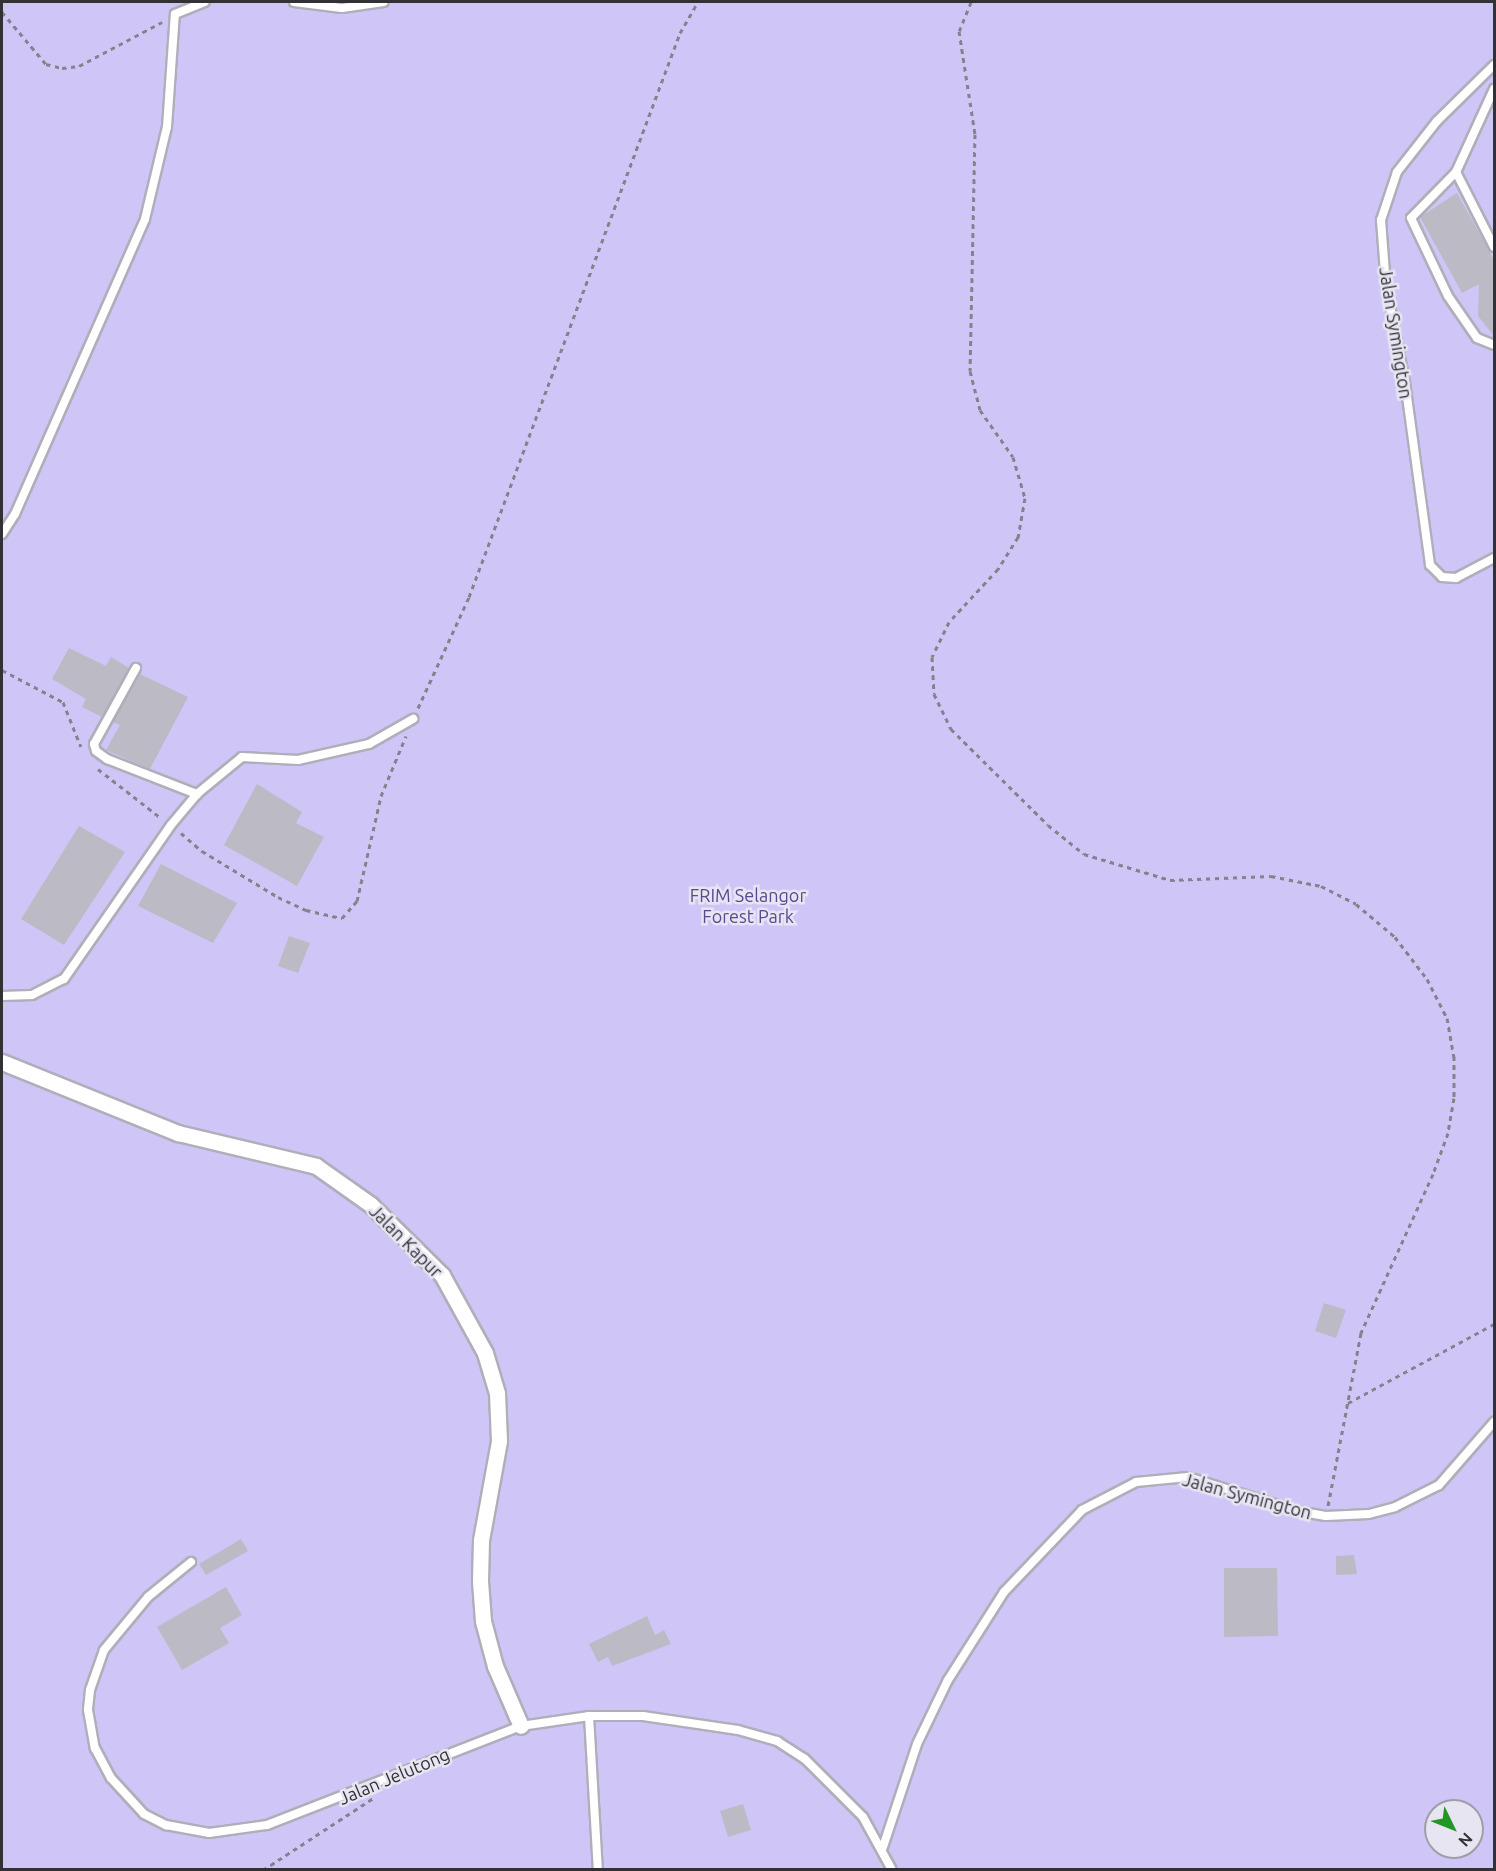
<!DOCTYPE html>
<style>
body{margin:0}
#map{position:relative;width:1496px;height:1871px;overflow:hidden;background:#e7e5f1;font-family:Ubuntu,sans-serif}
div>[style]{position:absolute}
[style*='--x']{left:calc(var(--x)*1px);top:calc(var(--y)*1px);width:calc(var(--w)*1px);rotate:calc(var(--a)*1deg)}
.green>*{inset:0;background:#cfc6f7}
.building>*{inset:0;background:#bcbac5}
.path>*{height:3px;margin-top:-1.5px;transform-origin:0;background:repeating-linear-gradient(90deg,#84828b 0 4.5px,transparent 0 9px)}
.roads{filter:drop-shadow(2px 0 #b0aeb9) drop-shadow(-2px 0 #b0aeb9) drop-shadow(0 2px #b0aeb9) drop-shadow(0 -2px #b0aeb9)}
.service>*{height:8px;margin:-4px;padding:0 4px;transform-origin:4px;border-radius:4px;background:#fff}
.minor>*{height:15px;margin:-7.5px;padding:0 7.5px;transform-origin:7.5px;border-radius:7.5px;background:#fff}
span{translate:-50% -50%;white-space:nowrap;text-align:center;line-height:1.15;-webkit-text-stroke:5px #e7e5f1;paint-order:stroke}
.street-label{font-size:18px;color:#323136}
.park-label{font-size:18px;color:#5b4891}
.frame{position:absolute;inset:0;border:3px solid #323136;pointer-events:none}
.north{position:absolute;left:1424px;top:1799px;width:60px;height:60px;box-sizing:border-box;background:#e7e5f1;border:2px solid #9f9da6;border-radius:50%;rotate:133deg;font-size:16px;font-weight:700;line-height:24px;text-align:center;color:#323136}
.north::after{content:'';display:block;margin:auto;width:21px;height:27px;background:#229726;clip-path:polygon(50% 0,100% 100%,50% 72%,0 100%)}
</style>
<div id="map">
<div class="green">
<div style="clip-path:polygon(evenodd,2px 2px,1494px 2px,1494px 1869px,2px 1870px,2px 2px,1436px 1811px,1472px 1811px,1472px 1847px,1436px 1847px,1436px 1811px)"></div>
</div>
<div class="building">
<div style="clip-path:polygon(1457px 193px,1494px 260px,1494px 336px,1478px 316px,1479px 284px,1462px 293px,1420px 217px)"></div>
<div style="clip-path:polygon(69px 648px,106px 666px,111px 657px,129px 668px,102px 717px,82px 707px,86px 699px,52px 679px)"></div>
<div style="clip-path:polygon(140px 674px,188px 697px,150px 769px,106px 750px,120px 725px,113px 722px)"></div>
<div style="clip-path:polygon(257px 784px,302px 812px,296px 823px,324px 837px,297px 886px,224px 845px)"></div>
<div style="clip-path:polygon(79px 826px,125px 852px,64px 945px,21px 919px)"></div>
<div style="clip-path:polygon(161px 864px,237px 903px,213px 943px,138px 906px)"></div>
<div style="clip-path:polygon(289px 936px,310px 943px,298px 973px,278px 966px)"></div>
<div style="clip-path:polygon(1324px 1303px,1346px 1310px,1336px 1338px,1315px 1331px)"></div>
<div style="clip-path:polygon(241px 1539px,248px 1551px,206px 1575px,199px 1564px)"></div>
<div style="clip-path:polygon(1354px 1555px,1357px 1574px,1336px 1575px,1336px 1556px)"></div>
<div style="clip-path:polygon(1224px 1568px,1277px 1568px,1278px 1636px,1224px 1637px)"></div>
<div style="clip-path:polygon(226px 1587px,242px 1615px,220px 1628px,229px 1643px,182px 1670px,157px 1627px)"></div>
<div style="clip-path:polygon(647px 1616px,655px 1635px,664px 1630px,671px 1644px,612px 1666px,608px 1657px,598px 1662px,589px 1644px)"></div>
<div style="clip-path:polygon(743px 1804px,751px 1830px,728px 1837px,720px 1811px)"></div>
</div>
<div class="path">
<div style="--x:971;--y:2;--w:31;--a:112"></div>
<div style="--x:959;--y:31;--w:104;--a:81.2"></div>
<div style="--x:975;--y:134;--w:237;--a:91.2"></div>
<div style="--x:970;--y:371;--w:40;--a:75.6"></div>
<div style="--x:980;--y:410;--w:57;--a:54.9"></div>
<div style="--x:1013;--y:457;--w:43;--a:73.7"></div>
<div style="--x:1025;--y:498;--w:40;--a:100"></div>
<div style="--x:1018;--y:537;--w:38;--a:122"></div>
<div style="--x:998;--y:569;--w:72;--a:132.8"></div>
<div style="--x:949;--y:622;--w:39;--a:116"></div>
<div style="--x:932;--y:657;--w:37;--a:87"></div>
<div style="--x:934;--y:694;--w:39;--a:64"></div>
<div style="--x:951;--y:729;--w:136;--a:44.7"></div>
<div style="--x:1048;--y:825;--w:46;--a:38.9"></div>
<div style="--x:1084;--y:854;--w:90;--a:16.8"></div>
<div style="--x:1170;--y:880;--w:101;--a:-2.3"></div>
<div style="--x:1271;--y:876;--w:51;--a:11.3"></div>
<div style="--x:1321;--y:886;--w:39;--a:27"></div>
<div style="--x:1356;--y:904;--w:51;--a:40.2"></div>
<div style="--x:1395;--y:937;--w:53;--a:52.7"></div>
<div style="--x:1427;--y:979;--w:44;--a:62.9"></div>
<div style="--x:1447;--y:1018;--w:39;--a:80"></div>
<div style="--x:1454;--y:1056;--w:42;--a:90"></div>
<div style="--x:1454;--y:1098;--w:36;--a:100"></div>
<div style="--x:1448;--y:1133;--w:44;--a:110.1"></div>
<div style="--x:1433;--y:1174;--w:175;--a:114.4"></div>
<div style="--x:1361;--y:1333;--w:176;--a:100.8"></div>
<div style="--x:2;--y:12;--w:68;--a:49.8"></div>
<div style="--x:46;--y:64;--w:16;--a:14"></div>
<div style="--x:62;--y:68;--w:17;--a:-7"></div>
<div style="--x:79;--y:66;--w:94;--a:-27.9"></div>
<div style="--x:2;--y:670;--w:69;--a:27.7"></div>
<div style="--x:63;--y:702;--w:48;--a:68.2"></div>
<div style="--x:418;--y:708;--w:122;--a:-65.3"></div>
<div style="--x:469;--y:597;--w:602;--a:-69.49"></div>
<div style="--x:680;--y:33;--w:36;--a:-60"></div>
<div style="--x:98;--y:769;--w:80;--a:37.9"></div>
<div style="--x:181;--y:833;--w:28;--a:41"></div>
<div style="--x:202;--y:851;--w:89;--a:31.2"></div>
<div style="--x:278;--y:897;--w:31;--a:25"></div>
<div style="--x:306;--y:910;--w:37;--a:13"></div>
<div style="--x:342;--y:918;--w:23;--a:-49"></div>
<div style="--x:357;--y:901;--w:108;--a:-77.1"></div>
<div style="--x:381;--y:796;--w:65;--a:-67.4"></div>
<div style="--x:1348;--y:1403;--w:166;--a:-28.4"></div>
<div style="--x:263;--y:1870;--w:134;--a:-33.1"></div>
</div>
<div class="roads">
<div class="service">
<div style="--x:294;--y:2;--w:48;--a:7.1"></div>
<div style="--x:342;--y:8;--w:42;--a:-8.1"></div>
<div style="--x:1494;--y:65;--w:80;--a:135.5"></div>
<div style="--x:1437;--y:121;--w:65;--a:128.1"></div>
<div style="--x:1397;--y:172;--w:51;--a:108.4"></div>
<div style="--x:1381;--y:220;--w:66;--a:85.7"></div>
<div style="--x:1386;--y:286;--w:98;--a:78.8"></div>
<div style="--x:1405;--y:382;--w:185;--a:82.2"></div>
<div style="--x:1430;--y:565;--w:17;--a:45"></div>
<div style="--x:1442;--y:577;--w:14;--a:4"></div>
<div style="--x:1456;--y:578;--w:43;--a:-27.8"></div>
<div style="--x:1494;--y:89;--w:91;--a:114.6"></div>
<div style="--x:1456;--y:172;--w:64;--a:134.4"></div>
<div style="--x:1411;--y:218;--w:86;--a:64.6"></div>
<div style="--x:1448;--y:296;--w:51;--a:55.4"></div>
<div style="--x:1477;--y:338;--w:18;--a:22"></div>
<div style="--x:1456;--y:172;--w:84;--a:63.1"></div>
<div style="--x:2;--y:534;--w:24;--a:-57"></div>
<div style="--x:15;--y:514;--w:322;--a:-66.2"></div>
<div style="--x:145;--y:219;--w:95;--a:-76.6"></div>
<div style="--x:167;--y:127;--w:113;--a:-86"></div>
<div style="--x:175;--y:14;--w:32;--a:-22"></div>
<div style="--x:136;--y:668;--w:87;--a:118.9"></div>
<div style="--x:94;--y:744;--w:7;--a:74"></div>
<div style="--x:96;--y:751;--w:14;--a:36"></div>
<div style="--x:107;--y:759;--w:97;--a:21.3"></div>
<div style="--x:2;--y:996;--w:30;--a:-2"></div>
<div style="--x:32;--y:995;--w:36;--a:-27"></div>
<div style="--x:64;--y:979;--w:188;--a:-55.2"></div>
<div style="--x:171;--y:825;--w:40;--a:-50"></div>
<div style="--x:197;--y:794;--w:58;--a:-39.4"></div>
<div style="--x:242;--y:757;--w:56;--a:3.1"></div>
<div style="--x:298;--y:760;--w:73;--a:-12.7"></div>
<div style="--x:369;--y:744;--w:51;--a:-29.6"></div>
<div style="--x:191;--y:1562;--w:55;--a:140.9"></div>
<div style="--x:148;--y:1597;--w:69;--a:129.7"></div>
<div style="--x:104;--y:1650;--w:42;--a:109.3"></div>
<div style="--x:90;--y:1690;--w:20;--a:96"></div>
<div style="--x:88;--y:1710;--w:39;--a:80"></div>
<div style="--x:95;--y:1748;--w:34;--a:62"></div>
<div style="--x:111;--y:1778;--w:49;--a:47.5"></div>
<div style="--x:144;--y:1814;--w:25;--a:27"></div>
<div style="--x:166;--y:1825;--w:44;--a:10.5"></div>
<div style="--x:209;--y:1833;--w:59;--a:-7.9"></div>
<div style="--x:267;--y:1825;--w:273;--a:-21.3"></div>
<div style="--x:521;--y:1726;--w:69;--a:-8.4"></div>
<div style="--x:589;--y:1716;--w:54;--a:0"></div>
<div style="--x:643;--y:1716;--w:96;--a:8.4"></div>
<div style="--x:738;--y:1730;--w:41;--a:15.8"></div>
<div style="--x:777;--y:1741;--w:33;--a:33"></div>
<div style="--x:805;--y:1759;--w:82;--a:45"></div>
<div style="--x:863;--y:1817;--w:60;--a:61.3"></div>
<div style="--x:589;--y:1716;--w:154;--a:86.7"></div>
<div style="--x:883;--y:1847;--w:108;--a:-71.7"></div>
<div style="--x:917;--y:1744;--w:71;--a:-64.2"></div>
<div style="--x:948;--y:1680;--w:104;--a:-57.5"></div>
<div style="--x:1004;--y:1592;--w:113;--a:-46.4"></div>
<div style="--x:1082;--y:1510;--w:61;--a:-27.4"></div>
<div style="--x:1136;--y:1482;--w:52;--a:-5.5"></div>
<div style="--x:1188;--y:1477;--w:114;--a:17.3"></div>
<div style="--x:1297;--y:1511;--w:29;--a:10"></div>
<div style="--x:1326;--y:1516;--w:43;--a:-2.7"></div>
<div style="--x:1369;--y:1514;--w:27;--a:-15"></div>
<div style="--x:1395;--y:1507;--w:49;--a:-26.6"></div>
<div style="--x:1439;--y:1485;--w:84;--a:-48.9"></div>
</div>
<div class="minor">
<div style="--x:2;--y:1062;--w:190;--a:22"></div>
<div style="--x:178;--y:1133;--w:142;--a:13.4"></div>
<div style="--x:316;--y:1166;--w:67;--a:35.3"></div>
<div style="--x:371;--y:1205;--w:100;--a:44.6"></div>
<div style="--x:442;--y:1275;--w:89;--a:61.1"></div>
<div style="--x:485;--y:1353;--w:42;--a:73.3"></div>
<div style="--x:497;--y:1393;--w:48;--a:87.6"></div>
<div style="--x:499;--y:1441;--w:101;--a:100.3"></div>
<div style="--x:481;--y:1540;--w:41;--a:91.4"></div>
<div style="--x:480;--y:1581;--w:40;--a:85.7"></div>
<div style="--x:483;--y:1621;--w:47;--a:75.1"></div>
<div style="--x:495;--y:1666;--w:65;--a:66.6"></div>
</div>
</div>
<div class="street-label">
<span style="left:1396px;top:333px;rotate:81deg">Jalan Symington</span>
<span style="left:406px;top:1241px;rotate:45deg">Jalan Kapur</span>
<span style="left:1247px;top:1496px;rotate:15deg">Jalan Symington</span>
<span style="left:394px;top:1776px;rotate:-23deg">Jalan Jelutong</span>
</div>
<div class="park-label">
<span style="left:748px;top:906px">FRIM Selangor<br>Forest Park</span>
</div>
<div class="frame"></div>
<div class="north">N</div>
</div>
